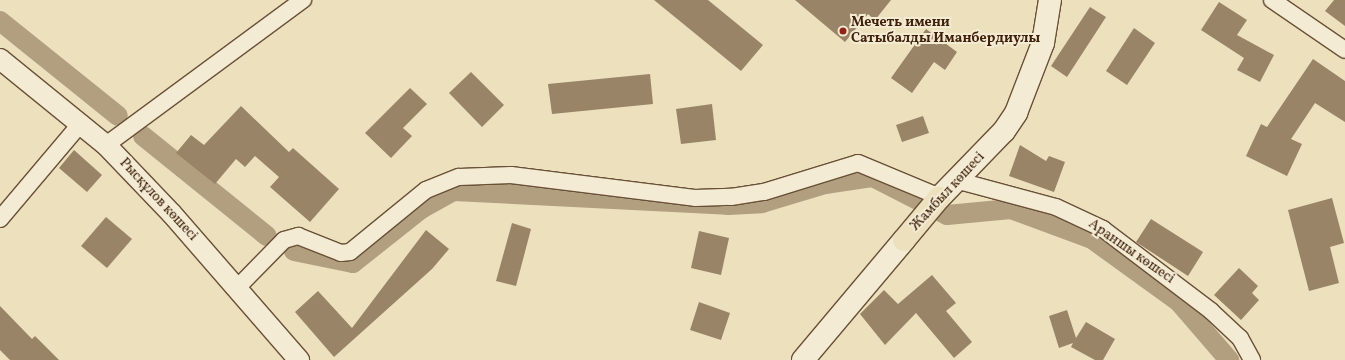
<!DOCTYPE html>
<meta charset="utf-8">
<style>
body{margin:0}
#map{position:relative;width:1345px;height:360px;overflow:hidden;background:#ece0bd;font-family:Vollkorn,serif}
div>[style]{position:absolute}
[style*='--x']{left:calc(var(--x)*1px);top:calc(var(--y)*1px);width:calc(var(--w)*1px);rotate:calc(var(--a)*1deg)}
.canal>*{height:20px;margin:-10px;padding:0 10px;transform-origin:10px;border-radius:10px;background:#b19f80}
.building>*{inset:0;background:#998467}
.roads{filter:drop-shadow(1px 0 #6a5037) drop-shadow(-1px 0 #6a5037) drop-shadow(0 1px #6a5037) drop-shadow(0 -1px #6a5037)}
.minor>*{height:16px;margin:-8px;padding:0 8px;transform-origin:8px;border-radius:8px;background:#f3ebd4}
.tertiary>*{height:20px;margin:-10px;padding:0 10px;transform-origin:10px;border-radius:10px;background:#f3ebd4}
.secondary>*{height:22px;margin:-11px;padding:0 11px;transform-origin:11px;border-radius:11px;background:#f3ebd4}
.primary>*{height:22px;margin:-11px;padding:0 11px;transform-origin:11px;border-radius:11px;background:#ece0bd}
.dots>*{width:11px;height:11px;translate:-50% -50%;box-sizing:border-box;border:2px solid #f3ebd4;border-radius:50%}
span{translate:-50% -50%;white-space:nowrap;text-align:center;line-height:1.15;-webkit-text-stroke:4px #f3ebd4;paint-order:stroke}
.poi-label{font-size:14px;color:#3f200a;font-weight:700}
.left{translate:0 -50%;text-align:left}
.street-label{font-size:14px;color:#3f200a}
</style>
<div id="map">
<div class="canal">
<div style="--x:0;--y:21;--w:151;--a:38.8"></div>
<div style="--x:143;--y:136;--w:159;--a:38.9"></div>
<div style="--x:294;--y:251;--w:60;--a:11.5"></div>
<div style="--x:353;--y:263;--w:87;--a:-38.5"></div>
<div style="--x:421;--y:209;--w:38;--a:-29"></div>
<div style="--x:454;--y:191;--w:274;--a:2.9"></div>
<div style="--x:728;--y:205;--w:34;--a:-3"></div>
<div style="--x:762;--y:203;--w:66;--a:-16.8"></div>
<div style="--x:825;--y:184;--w:49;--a:-8.3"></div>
<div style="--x:873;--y:177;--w:83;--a:27.2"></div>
<div style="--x:947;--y:215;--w:64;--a:-5.4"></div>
<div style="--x:1011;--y:209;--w:86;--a:20.3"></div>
<div style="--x:1092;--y:239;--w:107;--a:35.9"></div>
<div style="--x:1179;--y:302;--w:77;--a:49.2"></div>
</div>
<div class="building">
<div style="clip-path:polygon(654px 0,708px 0,763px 45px,741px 71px)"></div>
<div style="clip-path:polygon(795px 0,891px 0,875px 20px,868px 14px,845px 42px)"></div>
<div style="clip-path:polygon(1334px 0,1345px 0,1345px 26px,1325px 11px)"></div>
<div style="clip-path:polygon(1219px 2px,1247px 20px,1237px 35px,1274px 55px,1260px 82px,1237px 70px,1244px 58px,1201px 30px)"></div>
<div style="clip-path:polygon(1090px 7px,1106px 17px,1067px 77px,1051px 66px)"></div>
<div style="clip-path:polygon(1134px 28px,1155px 43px,1127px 85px,1106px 71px)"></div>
<div style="clip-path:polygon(926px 29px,957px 52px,945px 70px,934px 62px,912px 93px,891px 78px)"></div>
<div style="clip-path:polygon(1313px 59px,1345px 81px,1345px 122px,1315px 103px,1291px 139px,1302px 144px,1287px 176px,1246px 156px,1261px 124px,1267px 127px)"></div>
<div style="clip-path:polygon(471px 72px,504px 105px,482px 127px,449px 93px)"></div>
<div style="clip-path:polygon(650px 74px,653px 104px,552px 114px,548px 84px)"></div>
<div style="clip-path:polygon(410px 88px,427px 104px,403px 128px,412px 136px,391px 158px,365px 133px)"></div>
<div style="clip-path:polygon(712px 104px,716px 140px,681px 144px,676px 109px)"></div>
<div style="clip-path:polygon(241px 106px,289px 152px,293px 148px,339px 189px,310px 222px,270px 187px,279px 177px,255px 156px,245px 167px,236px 159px,215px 184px,176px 153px,191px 135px,204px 145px)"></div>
<div style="clip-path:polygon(923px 116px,929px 133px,902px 142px,896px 125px)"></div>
<div style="clip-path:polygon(1020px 145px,1046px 161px,1049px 156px,1065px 162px,1054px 192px,1009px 176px)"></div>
<div style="clip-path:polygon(74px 150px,102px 175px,87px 192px,59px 168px)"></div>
<div style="clip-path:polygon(1332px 198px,1344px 243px,1330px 247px,1339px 283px,1309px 291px,1288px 210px)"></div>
<div style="clip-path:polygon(106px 217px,132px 239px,107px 268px,81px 246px)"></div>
<div style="clip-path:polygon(1151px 219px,1203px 252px,1188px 276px,1136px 242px)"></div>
<div style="clip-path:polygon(512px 223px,531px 229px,516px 286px,496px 281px)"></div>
<div style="clip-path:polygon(426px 230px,449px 249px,432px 269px,334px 357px,295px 312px,318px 291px,352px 328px)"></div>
<div style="clip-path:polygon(699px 231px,729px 238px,721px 275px,691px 268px)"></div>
<div style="clip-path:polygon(1239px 268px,1258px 286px,1252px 293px,1259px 300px,1241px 320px,1214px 295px)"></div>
<div style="clip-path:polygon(932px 275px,956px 303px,946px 311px,972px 342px,954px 358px,916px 313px,885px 345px,860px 314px,884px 290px,898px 304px)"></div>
<div style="clip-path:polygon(699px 302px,730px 313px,721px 340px,690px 330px)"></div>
<div style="clip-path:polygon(0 306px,32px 339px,35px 336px,59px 360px,10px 360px,0 350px)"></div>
<div style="clip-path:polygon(1067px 310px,1076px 338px,1086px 322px,1115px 339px,1103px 360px,1095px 360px,1071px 347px,1073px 343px,1059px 348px,1049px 316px)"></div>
</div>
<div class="roads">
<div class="minor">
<div style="--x:1272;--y:0;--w:88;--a:34.4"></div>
<div style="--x:106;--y:145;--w:245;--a:-36.4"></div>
<div style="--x:959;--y:181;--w:100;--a:15"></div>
<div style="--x:1056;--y:207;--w:52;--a:25.1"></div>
<div style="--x:1103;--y:229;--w:136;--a:37.2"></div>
<div style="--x:1211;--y:311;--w:40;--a:43"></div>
<div style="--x:1240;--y:338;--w:25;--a:61"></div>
<div style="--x:0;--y:219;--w:126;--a:-49.8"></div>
<div style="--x:237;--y:288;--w:67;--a:-45.6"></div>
<div style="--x:284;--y:240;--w:15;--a:-16"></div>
<div style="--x:298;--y:236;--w:46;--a:21.6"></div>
<div style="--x:341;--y:253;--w:9;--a:-6"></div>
<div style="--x:350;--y:252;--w:98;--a:-39.2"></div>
<div style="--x:426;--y:190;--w:35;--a:-22"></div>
<div style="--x:459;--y:177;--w:52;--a:-2.2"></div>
<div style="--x:511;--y:175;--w:185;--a:7.1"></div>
<div style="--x:695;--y:198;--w:36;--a:-2"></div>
<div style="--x:731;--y:197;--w:33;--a:-9"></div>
<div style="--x:764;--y:192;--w:98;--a:-17.1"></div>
<div style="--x:858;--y:163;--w:89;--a:22.5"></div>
</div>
<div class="tertiary">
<div style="--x:0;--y:59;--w:136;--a:39.1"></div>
<div style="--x:106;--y:145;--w:95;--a:46.3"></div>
<div style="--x:172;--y:214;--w:194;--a:49"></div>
</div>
<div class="secondary">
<div style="--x:939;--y:198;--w:93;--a:-45.9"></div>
<div style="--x:1004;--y:131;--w:22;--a:-56"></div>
<div style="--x:1016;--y:113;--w:75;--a:-68.9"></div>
<div style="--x:1043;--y:43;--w:44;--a:-80.8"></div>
<div style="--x:803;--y:360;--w:157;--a:-49.9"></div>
</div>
<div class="primary">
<div style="--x:904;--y:240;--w:55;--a:-50.2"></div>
</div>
</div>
<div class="dots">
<div style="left:843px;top:31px;background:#8f2418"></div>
</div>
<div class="poi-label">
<span class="left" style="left:851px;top:31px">Мечеть имени<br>Сатыбалды Иманбердиулы</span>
</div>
<div class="street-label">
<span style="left:948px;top:192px;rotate:-47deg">Жамбыл көшесі</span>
<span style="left:158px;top:200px;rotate:47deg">Рысқұлов көшесі</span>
<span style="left:1131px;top:252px;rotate:35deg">Араншы көшесі</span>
</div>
</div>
